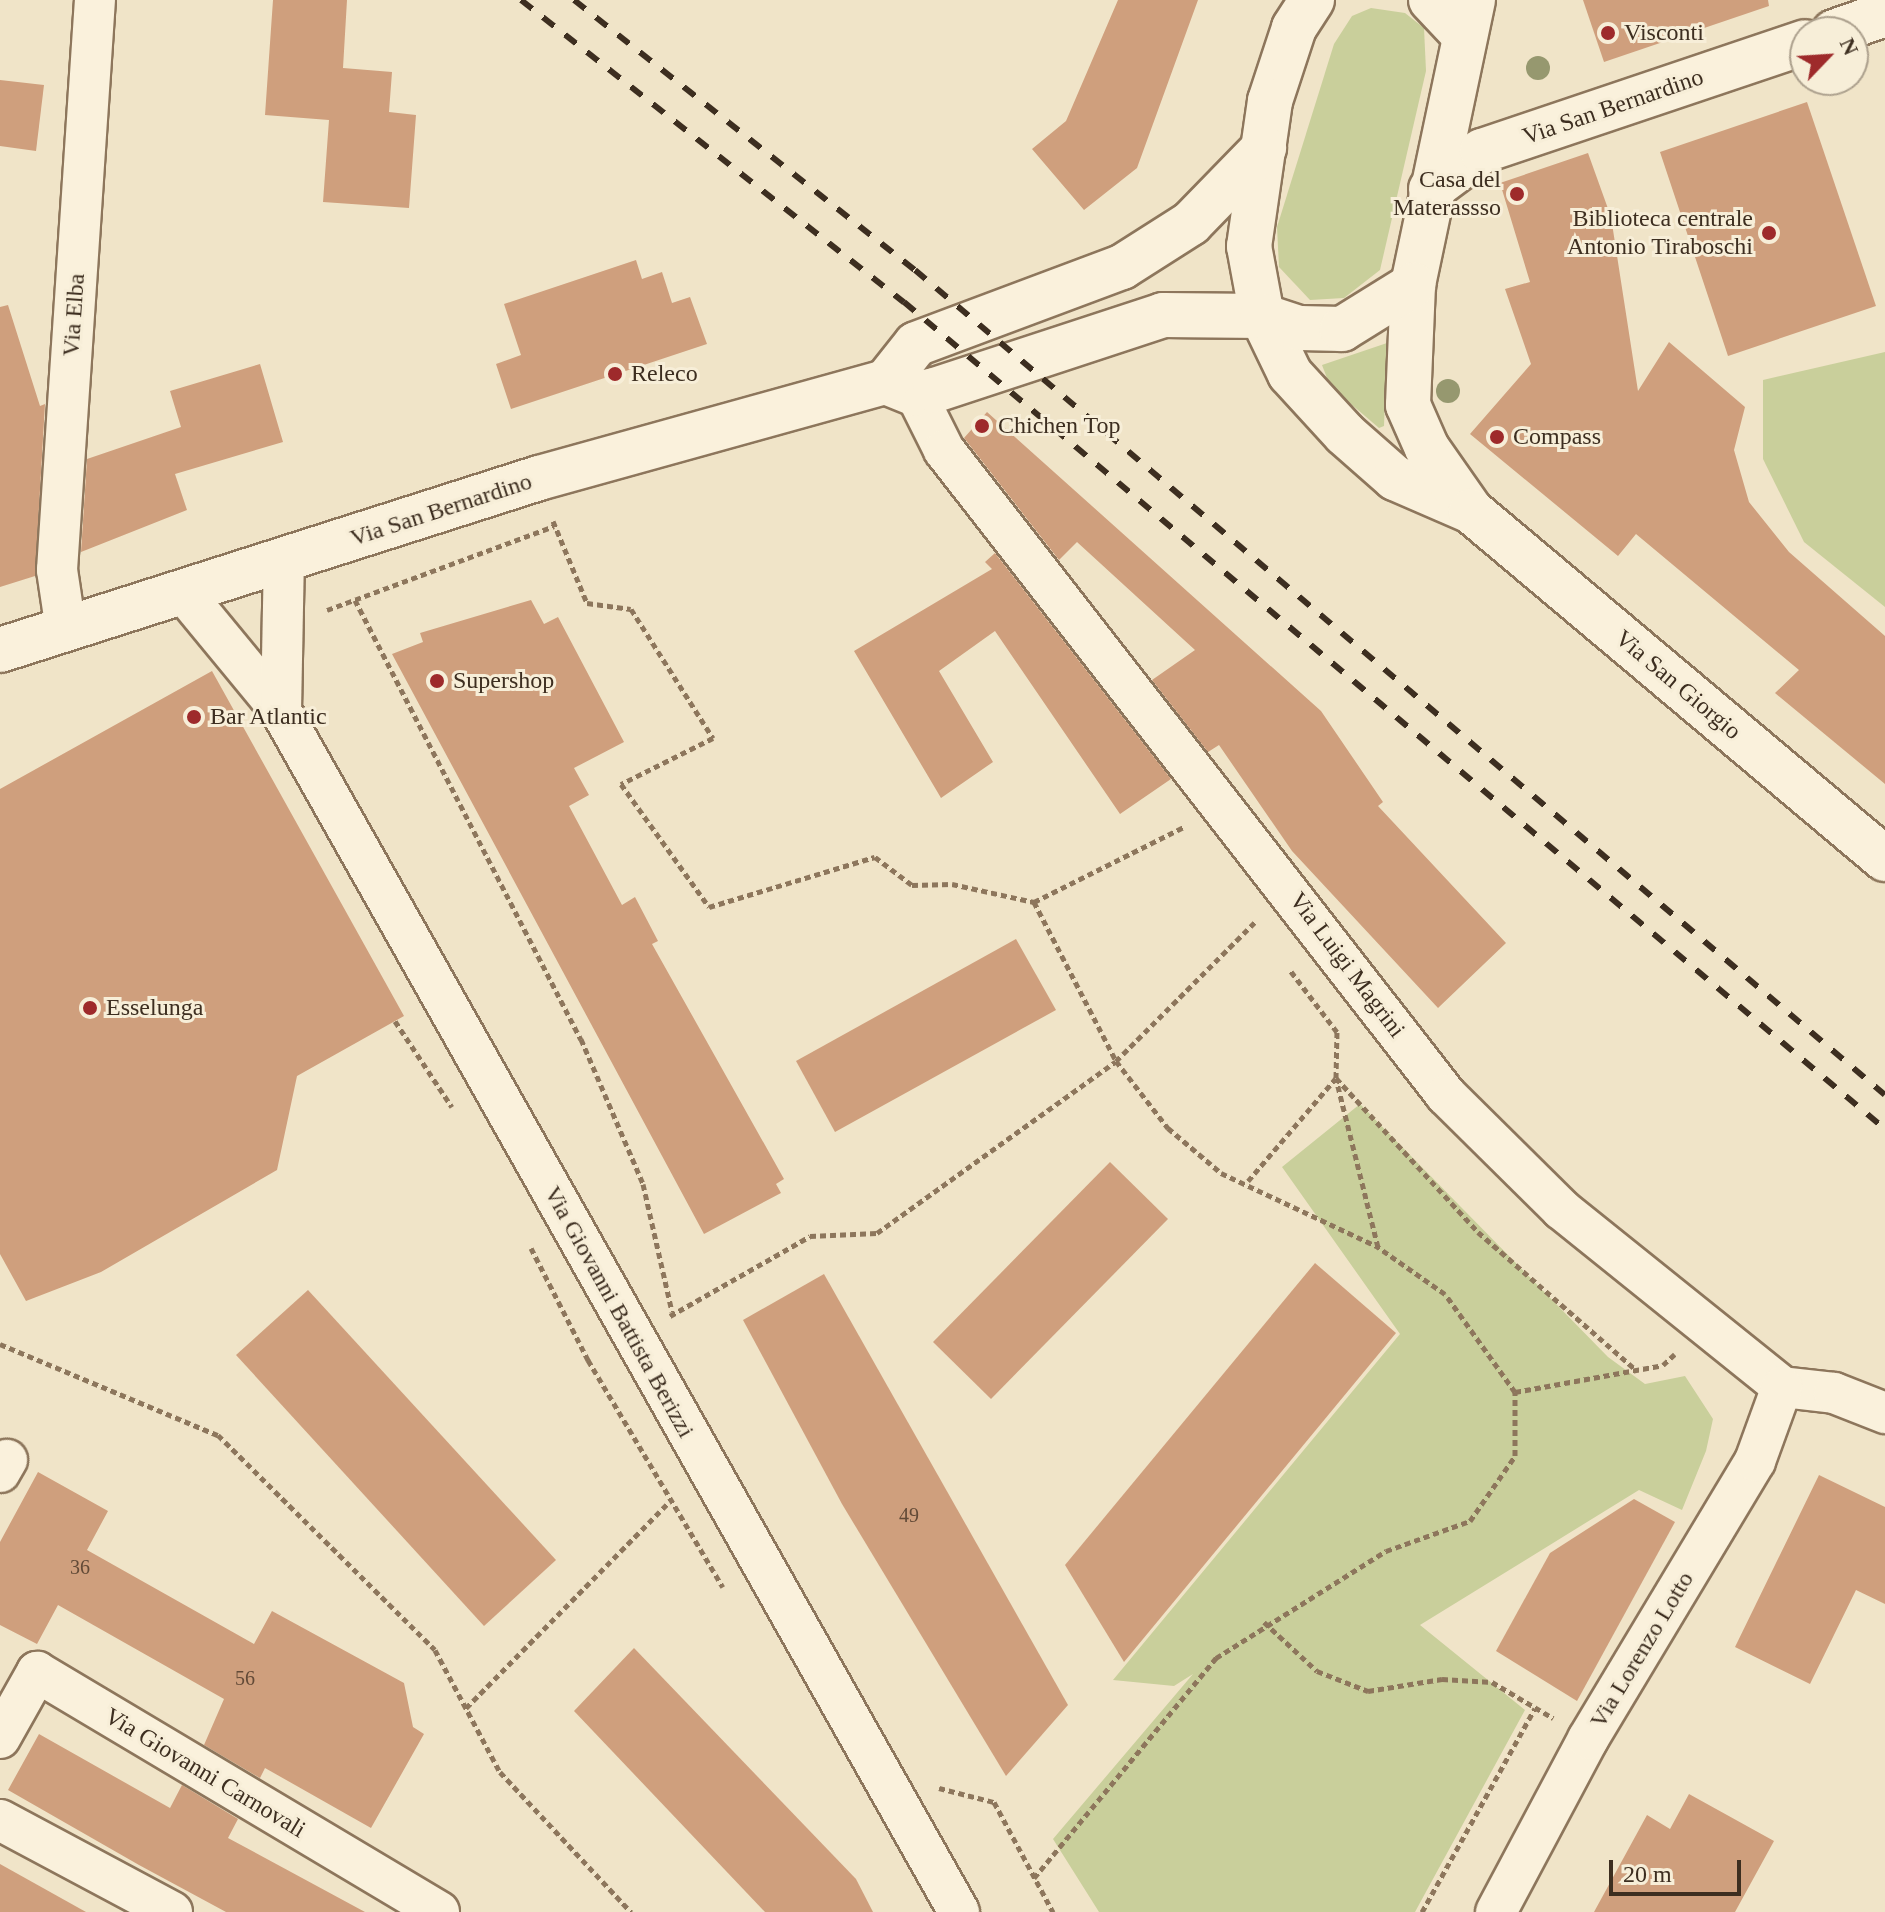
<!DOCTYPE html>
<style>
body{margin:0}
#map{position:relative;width:1885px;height:1912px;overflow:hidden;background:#f0e4c8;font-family:Georgia,serif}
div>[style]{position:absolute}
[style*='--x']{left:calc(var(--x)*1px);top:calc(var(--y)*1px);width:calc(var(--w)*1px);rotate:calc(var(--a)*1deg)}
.green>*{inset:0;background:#c9cf9b}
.building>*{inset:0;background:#cf9f7d}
.path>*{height:5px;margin-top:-2.5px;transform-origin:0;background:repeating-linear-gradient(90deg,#8d765c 0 6px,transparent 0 10px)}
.roads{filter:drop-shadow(2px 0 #8d765c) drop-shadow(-2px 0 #8d765c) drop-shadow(0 2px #8d765c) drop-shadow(0 -2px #8d765c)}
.street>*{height:40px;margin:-20px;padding:0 20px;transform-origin:20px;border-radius:20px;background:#faf1dc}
.secondary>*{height:44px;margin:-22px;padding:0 22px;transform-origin:22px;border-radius:22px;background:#faf1dc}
.rail>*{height:6px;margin-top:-3px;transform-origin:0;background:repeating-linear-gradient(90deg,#3d2e20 0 14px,transparent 0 28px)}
.trees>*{width:24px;height:24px;margin:-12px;border-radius:50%;background:#96986f}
.dots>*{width:22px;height:22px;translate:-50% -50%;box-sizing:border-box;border:4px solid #f7eed8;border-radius:50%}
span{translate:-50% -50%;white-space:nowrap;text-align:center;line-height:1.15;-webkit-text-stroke:6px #f7eed8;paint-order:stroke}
.number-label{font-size:20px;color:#624a37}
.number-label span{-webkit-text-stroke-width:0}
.poi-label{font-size:24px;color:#3d2e20}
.left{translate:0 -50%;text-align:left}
.right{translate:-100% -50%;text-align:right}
.street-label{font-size:24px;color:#3d2e20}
.north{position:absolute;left:1789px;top:16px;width:80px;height:80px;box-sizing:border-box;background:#f7eed8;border:2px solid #ada18e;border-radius:50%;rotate:65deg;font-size:22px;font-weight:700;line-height:32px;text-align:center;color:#3d2e20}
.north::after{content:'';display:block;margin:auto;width:28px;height:36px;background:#9e2a2b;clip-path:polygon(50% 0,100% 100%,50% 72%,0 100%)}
.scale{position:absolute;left:1609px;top:1860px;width:132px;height:36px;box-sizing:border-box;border:4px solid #3d2e20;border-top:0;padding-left:10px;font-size:24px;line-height:28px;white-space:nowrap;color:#3d2e20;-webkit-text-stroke:6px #f7eed8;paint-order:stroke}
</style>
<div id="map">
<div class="green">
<div style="clip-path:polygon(1371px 8px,1405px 13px,1424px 28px,1426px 71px,1380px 270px,1344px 298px,1310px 300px,1279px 267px,1277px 227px,1334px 44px,1352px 16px)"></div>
<div style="clip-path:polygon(1387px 343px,1384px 426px,1379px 428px,1330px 386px,1322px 365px)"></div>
<div style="clip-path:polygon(1885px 352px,1885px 607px,1804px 542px,1763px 459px,1763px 380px)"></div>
<div style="clip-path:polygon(1360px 1104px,1608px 1357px,1645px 1384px,1685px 1376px,1713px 1419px,1706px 1451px,1682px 1510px,1639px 1490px,1420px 1625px,1525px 1710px,1415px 1912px,1099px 1912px,1053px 1839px,1193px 1674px,1174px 1686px,1113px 1680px,1400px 1334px,1282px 1167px)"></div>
</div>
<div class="building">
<div style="clip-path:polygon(273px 0,347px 0,343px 68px,392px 72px,389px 112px,416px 115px,409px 208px,323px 202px,329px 120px,265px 115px)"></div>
<div style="clip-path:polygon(1118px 0,1198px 0,1137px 168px,1084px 210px,1032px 149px,1066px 121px)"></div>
<div style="clip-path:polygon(1583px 0,1768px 0,1769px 6px,1604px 62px)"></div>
<div style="clip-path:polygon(0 80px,44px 85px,36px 151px,0 146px)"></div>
<div style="clip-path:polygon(1807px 102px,1876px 306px,1728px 356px,1660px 152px)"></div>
<div style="clip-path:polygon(1588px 153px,1611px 217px,1638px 391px,1669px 342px,1745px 407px,1734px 450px,1749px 502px,1789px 552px,1885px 636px,1885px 784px,1775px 693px,1799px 670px,1636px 534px,1618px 556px,1470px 434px,1531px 364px,1505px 289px,1530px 282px,1500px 183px)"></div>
<div style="clip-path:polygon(636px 260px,642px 279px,662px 272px,672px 303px,690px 297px,707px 344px,511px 409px,496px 364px,521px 355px,504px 304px)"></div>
<div style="clip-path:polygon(8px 305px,40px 406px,45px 404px,35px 576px,0 587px,0 307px)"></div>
<div style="clip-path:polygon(260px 364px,283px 442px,175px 474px,187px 510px,81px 552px,87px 459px,181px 427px,170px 391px)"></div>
<div style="clip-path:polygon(987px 412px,1321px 711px,1383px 802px,1378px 806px,1506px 943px,1438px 1008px,1292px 851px,1219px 745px,1208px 752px,1152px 680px,1195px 650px,1077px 542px,1059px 560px,964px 438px)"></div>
<div style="clip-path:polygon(995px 553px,1171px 779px,1120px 814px,995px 631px,939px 671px,993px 762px,941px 798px,854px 651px,992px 569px,985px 562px)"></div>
<div style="clip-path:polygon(531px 600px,544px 624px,558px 617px,624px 742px,574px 768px,589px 795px,569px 806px,622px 905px,635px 897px,658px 941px,652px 944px,784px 1179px,776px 1184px,781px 1193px,704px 1234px,392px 654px,423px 642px,420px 633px)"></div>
<div style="clip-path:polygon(212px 671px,404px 1016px,297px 1076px,277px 1170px,101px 1272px,26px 1301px,0 1254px,0 789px)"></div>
<div style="clip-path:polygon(1016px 939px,1056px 1010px,835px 1132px,796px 1061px)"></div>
<div style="clip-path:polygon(1110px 1162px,1168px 1219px,991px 1399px,933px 1342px)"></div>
<div style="clip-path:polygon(1315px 1263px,1396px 1333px,1124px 1662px,1065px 1565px)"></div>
<div style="clip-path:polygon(824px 1274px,1068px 1705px,1006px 1776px,842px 1504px,743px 1320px)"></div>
<div style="clip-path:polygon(308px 1290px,556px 1560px,484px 1626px,236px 1355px)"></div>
<div style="clip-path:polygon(38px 1472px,108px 1511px,87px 1550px,254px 1644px,272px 1611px,404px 1683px,413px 1727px,424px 1734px,371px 1828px,265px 1768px,260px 1778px,204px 1745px,224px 1699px,58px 1605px,37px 1644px,0 1625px,0 1542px)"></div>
<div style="clip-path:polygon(1819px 1475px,1885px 1507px,1885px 1604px,1856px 1590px,1810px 1684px,1735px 1647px)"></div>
<div style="clip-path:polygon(1634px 1499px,1675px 1522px,1577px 1701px,1496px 1651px,1550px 1553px)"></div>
<div style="clip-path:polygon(634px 1648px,856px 1879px,873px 1912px,765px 1912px,574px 1711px)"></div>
<div style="clip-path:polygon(39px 1734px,170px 1808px,182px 1785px,238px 1819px,228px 1838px,365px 1912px,226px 1912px,139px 1865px,8px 1790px)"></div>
<div style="clip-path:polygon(1689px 1794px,1774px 1841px,1735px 1912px,1594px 1912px,1647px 1815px,1670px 1829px)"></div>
<div style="clip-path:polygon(0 1864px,86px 1912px,0 1912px)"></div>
</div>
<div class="path">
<div style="--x:553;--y:521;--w:89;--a:67.5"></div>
<div style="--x:587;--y:603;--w:44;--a:7.8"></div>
<div style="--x:631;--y:609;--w:153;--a:57.6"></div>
<div style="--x:713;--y:738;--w:103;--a:153.4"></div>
<div style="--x:621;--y:784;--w:151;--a:54.4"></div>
<div style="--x:709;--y:907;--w:173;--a:-16.8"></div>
<div style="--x:875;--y:857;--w:46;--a:37.1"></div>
<div style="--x:912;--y:885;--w:40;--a:-1.4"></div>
<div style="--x:952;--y:884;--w:84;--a:12.4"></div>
<div style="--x:1034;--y:902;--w:179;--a:62.7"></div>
<div style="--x:1116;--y:1061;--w:85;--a:52.2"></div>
<div style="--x:1168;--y:1128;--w:70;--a:40.3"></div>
<div style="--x:1221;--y:1173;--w:174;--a:25.2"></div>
<div style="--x:355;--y:600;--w:494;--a:62.8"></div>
<div style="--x:581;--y:1039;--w:158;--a:66.8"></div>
<div style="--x:643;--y:1184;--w:131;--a:77.2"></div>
<div style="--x:327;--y:610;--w:242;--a:-20.3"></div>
<div style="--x:1034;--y:902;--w:168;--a:-26.6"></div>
<div style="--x:395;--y:1021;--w:103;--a:56.5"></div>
<div style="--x:1248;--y:1181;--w:135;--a:-49.5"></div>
<div style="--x:1336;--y:1078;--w:209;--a:47.3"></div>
<div style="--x:1478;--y:1232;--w:210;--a:41.1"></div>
<div style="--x:531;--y:1248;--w:126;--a:63"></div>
<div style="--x:588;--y:1360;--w:264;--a:59.3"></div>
<div style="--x:670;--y:1316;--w:161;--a:-29.7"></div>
<div style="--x:810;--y:1236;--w:67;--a:-2.6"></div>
<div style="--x:877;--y:1233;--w:294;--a:-35.7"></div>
<div style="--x:1116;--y:1061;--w:199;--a:-45"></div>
<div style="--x:0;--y:1344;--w:236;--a:22.7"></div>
<div style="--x:218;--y:1435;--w:305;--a:44.7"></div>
<div style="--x:435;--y:1650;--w:138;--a:62"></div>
<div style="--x:500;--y:1772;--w:192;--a:46.9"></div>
<div style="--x:1515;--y:1392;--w:150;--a:-10.3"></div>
<div style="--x:1663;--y:1365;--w:16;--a:-43"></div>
<div style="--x:1264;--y:1622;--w:72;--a:42.8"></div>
<div style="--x:1317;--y:1671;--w:55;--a:21.4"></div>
<div style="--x:1368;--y:1691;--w:75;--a:-9.2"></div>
<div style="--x:1442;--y:1679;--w:50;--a:3.4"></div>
<div style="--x:1492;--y:1682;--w:71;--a:30.5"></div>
<div style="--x:466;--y:1708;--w:292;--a:-45.4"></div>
<div style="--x:939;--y:1788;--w:57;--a:14.3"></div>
<div style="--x:994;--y:1802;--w:125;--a:61.8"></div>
<div style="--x:1034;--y:1878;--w:286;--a:-50.4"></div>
<div style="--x:1216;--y:1658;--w:201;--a:-32.2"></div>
<div style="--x:1386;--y:1551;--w:89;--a:-19.7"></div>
<div style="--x:1470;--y:1521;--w:79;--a:-55.3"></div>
<div style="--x:1515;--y:1456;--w:64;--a:-90"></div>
<div style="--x:1515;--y:1392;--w:120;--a:-125.5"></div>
<div style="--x:1445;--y:1294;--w:82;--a:-145"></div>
<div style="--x:1378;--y:1247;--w:174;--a:-104"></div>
<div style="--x:1336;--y:1078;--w:46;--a:-88.8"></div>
<div style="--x:1337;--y:1032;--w:78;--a:-127.2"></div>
<div style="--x:1422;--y:1912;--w:233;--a:-61"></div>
</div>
<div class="roads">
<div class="street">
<div style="--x:916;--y:394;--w:63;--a:63.4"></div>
<div style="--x:944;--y:450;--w:817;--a:52.11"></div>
<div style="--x:1446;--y:1095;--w:162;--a:44.7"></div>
<div style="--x:1561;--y:1209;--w:284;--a:38.8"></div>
<div style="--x:1782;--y:1387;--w:52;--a:6.6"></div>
<div style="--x:1834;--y:1393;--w:55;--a:21.4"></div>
<div style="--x:183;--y:592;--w:154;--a:50.5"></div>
<div style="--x:281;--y:711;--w:1379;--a:60.55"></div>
<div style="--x:66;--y:630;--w:61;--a:-98.5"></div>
<div style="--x:57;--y:570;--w:571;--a:-86.19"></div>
<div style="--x:281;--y:711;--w:151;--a:-88.9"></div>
<div style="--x:0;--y:1472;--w:14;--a:-60"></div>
<div style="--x:0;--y:1738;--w:76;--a:-60.7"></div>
<div style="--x:37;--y:1672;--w:468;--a:30.8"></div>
<div style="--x:0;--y:1820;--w:195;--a:28.1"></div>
<div style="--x:1496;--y:1912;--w:196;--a:-62"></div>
<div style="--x:1588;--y:1739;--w:324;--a:-59"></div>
<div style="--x:1755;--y:1461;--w:79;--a:-70"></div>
</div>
<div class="secondary">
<div style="--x:1312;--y:0;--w:33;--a:123"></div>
<div style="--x:1294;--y:28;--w:77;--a:108.2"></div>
<div style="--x:1270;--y:101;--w:147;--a:98.2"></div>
<div style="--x:1249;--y:246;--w:71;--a:79.5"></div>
<div style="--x:1262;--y:316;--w:64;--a:64.2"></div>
<div style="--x:1290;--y:374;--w:81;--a:47.5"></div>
<div style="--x:1345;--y:434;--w:67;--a:41.3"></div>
<div style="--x:1395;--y:478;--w:83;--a:23.5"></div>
<div style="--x:1431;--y:0;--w:47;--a:46.7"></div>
<div style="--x:1473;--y:0;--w:291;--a:101.9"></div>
<div style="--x:1413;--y:285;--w:120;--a:92.4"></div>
<div style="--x:1408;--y:405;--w:47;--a:66.2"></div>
<div style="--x:1427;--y:448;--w:77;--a:55.1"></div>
<div style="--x:1471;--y:511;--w:541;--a:40.05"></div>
<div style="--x:1834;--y:32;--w:54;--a:-19.4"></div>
<div style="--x:1431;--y:189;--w:64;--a:-36.7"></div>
<div style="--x:1482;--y:151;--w:341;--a:-18.6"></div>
<div style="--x:886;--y:382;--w:32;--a:22"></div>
<div style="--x:916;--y:394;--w:19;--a:-12"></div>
<div style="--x:935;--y:390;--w:240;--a:-18.2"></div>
<div style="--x:1163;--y:315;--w:99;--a:0.6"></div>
<div style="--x:1262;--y:316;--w:40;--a:18"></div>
<div style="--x:1300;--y:328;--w:42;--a:1.4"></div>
<div style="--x:1342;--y:329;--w:84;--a:-31.8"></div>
<div style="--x:0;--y:650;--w:566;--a:-17.7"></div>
<div style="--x:539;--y:478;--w:360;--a:-15.5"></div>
<div style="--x:886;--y:382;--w:48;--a:-51.7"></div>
<div style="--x:916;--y:344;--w:220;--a:-20.5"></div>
<div style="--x:1122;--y:267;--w:82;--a:-32.5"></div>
<div style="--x:1191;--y:223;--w:105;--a:-45.8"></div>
</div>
</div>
<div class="rail">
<div style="--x:521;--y:0;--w:488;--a:38.3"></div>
<div style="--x:904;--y:302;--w:1283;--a:40.13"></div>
<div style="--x:574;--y:0;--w:435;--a:38.4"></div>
<div style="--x:915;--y:270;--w:1273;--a:40.38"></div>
</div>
<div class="trees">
<div style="left:1538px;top:68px"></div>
<div style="left:1448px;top:391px"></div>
</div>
<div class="dots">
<div style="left:1608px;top:33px;background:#9e2a2b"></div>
<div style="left:1517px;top:194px;background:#9e2a2b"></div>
<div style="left:1769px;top:233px;background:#9e2a2b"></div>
<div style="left:615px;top:374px;background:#9e2a2b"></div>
<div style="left:982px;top:426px;background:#9e2a2b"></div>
<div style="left:1497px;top:437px;background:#9e2a2b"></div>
<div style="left:437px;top:681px;background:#9e2a2b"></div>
<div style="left:194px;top:717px;background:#9e2a2b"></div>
<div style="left:90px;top:1008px;background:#9e2a2b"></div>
</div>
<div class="number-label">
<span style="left:909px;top:1515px">49</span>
<span style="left:80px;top:1567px">36</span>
<span style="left:245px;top:1678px">56</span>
</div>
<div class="poi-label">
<span class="left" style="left:1624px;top:33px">Visconti</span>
<span class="right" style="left:1501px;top:194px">Casa del<br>Materassso</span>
<span class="right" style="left:1753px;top:233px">Biblioteca centrale<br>Antonio Tiraboschi</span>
<span class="left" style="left:631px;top:374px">Releco</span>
<span class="left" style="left:998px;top:426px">Chichen Top</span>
<span class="left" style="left:1513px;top:437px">Compass</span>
<span class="left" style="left:453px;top:681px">Supershop</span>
<span class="left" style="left:210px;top:717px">Bar Atlantic</span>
<span class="left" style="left:106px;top:1008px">Esselunga</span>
</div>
<div class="street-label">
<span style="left:1613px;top:107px;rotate:-19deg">Via San Bernardino</span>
<span style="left:74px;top:315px;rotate:-86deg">Via Elba</span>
<span style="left:441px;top:510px;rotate:-18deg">Via San Bernardino</span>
<span style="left:1678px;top:685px;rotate:40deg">Via San Giorgio</span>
<span style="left:1347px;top:965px;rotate:53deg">Via Luigi Magrini</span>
<span style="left:619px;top:1312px;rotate:61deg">Via Giovanni Battista Berizzi</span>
<span style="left:1642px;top:1650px;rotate:-59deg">Via Lorenzo Lotto</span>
<span style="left:205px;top:1773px;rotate:31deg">Via Giovanni Carnovali</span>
</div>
<div class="north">N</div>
<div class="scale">20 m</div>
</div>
